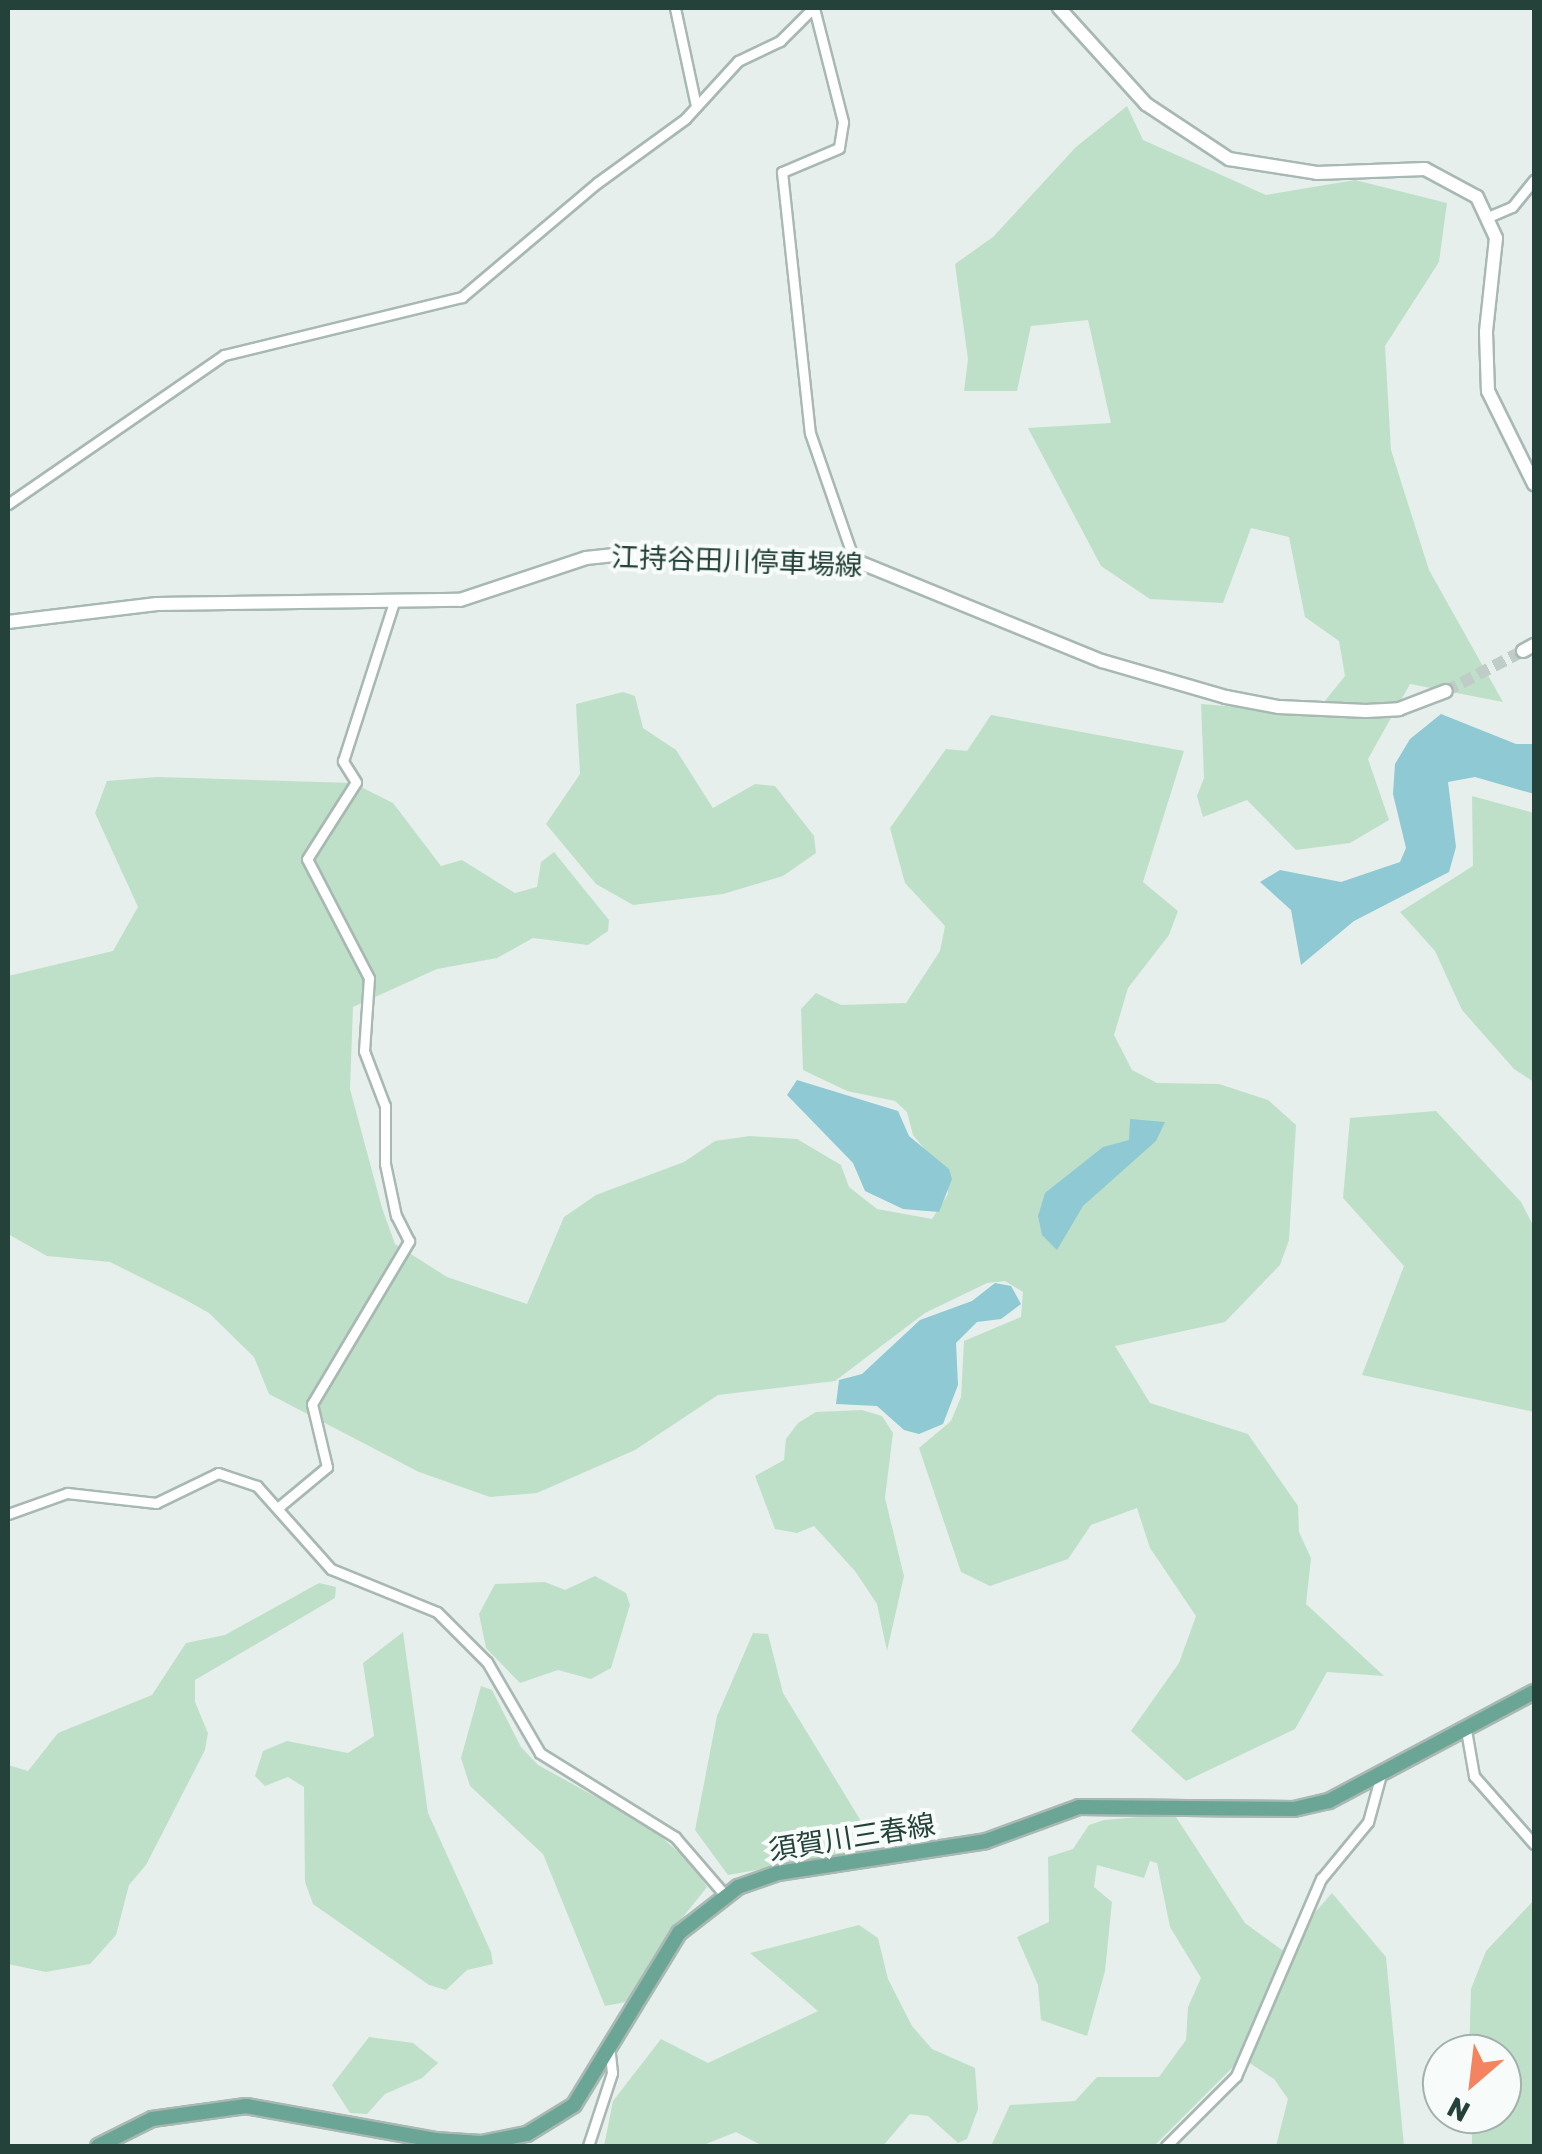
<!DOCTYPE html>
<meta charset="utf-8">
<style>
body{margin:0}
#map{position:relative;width:1542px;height:2154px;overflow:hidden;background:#e6efeb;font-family:Rubik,"Noto Sans JP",sans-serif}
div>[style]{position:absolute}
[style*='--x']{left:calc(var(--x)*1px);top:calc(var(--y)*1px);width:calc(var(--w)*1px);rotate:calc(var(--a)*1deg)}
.green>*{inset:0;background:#bfe0c8}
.water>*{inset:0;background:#8ec9d4}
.secondary-tunnel>*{height:12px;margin-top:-6px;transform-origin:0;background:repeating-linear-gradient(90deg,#bfccc8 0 12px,transparent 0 18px)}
.roads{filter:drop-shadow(2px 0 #a8b8b2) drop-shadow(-2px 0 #a8b8b2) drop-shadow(0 2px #a8b8b2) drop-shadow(0 -2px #a8b8b2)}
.minor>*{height:9px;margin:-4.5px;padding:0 4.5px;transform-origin:4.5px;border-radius:4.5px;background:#fff}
.secondary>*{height:12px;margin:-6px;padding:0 6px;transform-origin:6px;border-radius:6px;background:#fff}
.primary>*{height:14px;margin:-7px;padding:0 7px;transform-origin:7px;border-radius:7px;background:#6aa596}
span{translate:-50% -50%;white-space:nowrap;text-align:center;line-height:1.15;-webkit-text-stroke:8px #f7fbf9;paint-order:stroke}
.street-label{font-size:28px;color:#24423a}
.frame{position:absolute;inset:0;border:10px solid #24423a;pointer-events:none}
.north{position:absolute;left:1422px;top:2034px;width:100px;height:100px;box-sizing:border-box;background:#f7fbf9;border:2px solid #a3b1ad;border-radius:50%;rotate:208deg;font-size:28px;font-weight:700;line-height:40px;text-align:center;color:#24423a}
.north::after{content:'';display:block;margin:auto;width:35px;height:45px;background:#f4845f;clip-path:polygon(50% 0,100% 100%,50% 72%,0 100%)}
</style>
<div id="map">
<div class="green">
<div style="clip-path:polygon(1127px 106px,1143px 140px,1266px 195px,1355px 180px,1447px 203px,1439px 262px,1385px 346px,1391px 450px,1429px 570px,1503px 702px,1410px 684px,1368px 759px,1389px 820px,1350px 843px,1296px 850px,1247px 800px,1203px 817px,1197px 796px,1204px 778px,1201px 704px,1315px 713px,1345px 676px,1339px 641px,1305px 617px,1289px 537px,1251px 528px,1223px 603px,1150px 599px,1101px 566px,1028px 428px,1111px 423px,1088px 320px,1031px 326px,1017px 391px,964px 391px,968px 359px,955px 264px,993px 237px,1076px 147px)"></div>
<div style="clip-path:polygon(623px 692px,635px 696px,643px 728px,676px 750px,713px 808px,755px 784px,775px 786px,814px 836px,816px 853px,783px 876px,723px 894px,633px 905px,596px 884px,546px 824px,580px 774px,576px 704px)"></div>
<div style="clip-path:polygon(991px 715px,1184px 751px,1143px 882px,1178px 911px,1169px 935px,1128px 988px,1114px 1035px,1132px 1070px,1157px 1083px,1219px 1084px,1268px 1100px,1296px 1125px,1289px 1240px,1280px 1265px,1225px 1322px,1115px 1346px,1150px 1403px,1248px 1434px,1298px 1506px,1299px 1532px,1311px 1558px,1306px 1604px,1384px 1676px,1327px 1672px,1295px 1729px,1186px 1781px,1131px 1731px,1179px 1663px,1196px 1616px,1150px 1548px,1137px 1508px,1091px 1525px,1068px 1559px,990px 1586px,961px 1572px,919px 1448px,951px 1421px,961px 1397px,964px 1341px,1021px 1317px,1023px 1292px,1005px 1281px,987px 1283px,925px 1313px,835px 1381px,718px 1395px,635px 1450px,537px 1493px,490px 1497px,419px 1472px,269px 1394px,254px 1357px,209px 1313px,184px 1299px,110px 1262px,47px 1256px,8px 1234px,8px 976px,113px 951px,138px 907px,95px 813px,107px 781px,157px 777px,353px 783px,393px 803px,441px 866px,462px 860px,515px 893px,537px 887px,541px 862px,554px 852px,609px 920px,608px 931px,588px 945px,533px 938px,497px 958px,437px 969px,353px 1007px,350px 1089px,382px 1208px,395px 1244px,447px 1277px,527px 1304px,564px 1217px,596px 1195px,684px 1162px,715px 1141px,750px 1136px,797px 1139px,841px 1165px,849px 1187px,877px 1209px,932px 1219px,948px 1194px,945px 1174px,913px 1135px,907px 1112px,895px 1101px,847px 1091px,803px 1070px,801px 1009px,816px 993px,841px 1005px,906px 1003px,940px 951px,945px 926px,905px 883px,890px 828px,946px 749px,967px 751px)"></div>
<div style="clip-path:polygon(1472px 796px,1534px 813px,1534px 1082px,1514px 1069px,1462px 1010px,1435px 951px,1400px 912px,1473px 866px)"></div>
<div style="clip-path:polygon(1436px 1111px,1521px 1202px,1534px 1227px,1534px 1412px,1362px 1375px,1404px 1266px,1343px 1198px,1350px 1118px)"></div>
<div style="clip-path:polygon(862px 1410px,882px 1416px,893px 1433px,885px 1498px,904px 1576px,887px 1651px,877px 1604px,855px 1571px,814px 1526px,797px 1533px,775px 1529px,755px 1476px,784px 1460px,786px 1439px,798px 1423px,816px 1412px)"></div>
<div style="clip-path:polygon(595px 1576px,626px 1593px,630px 1605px,611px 1668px,591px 1679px,558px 1670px,520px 1683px,486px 1648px,479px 1614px,495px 1584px,545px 1582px,565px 1590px)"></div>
<div style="clip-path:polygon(319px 1583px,336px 1587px,335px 1598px,195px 1680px,195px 1702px,208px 1733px,205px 1750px,146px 1865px,129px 1885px,116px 1935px,90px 1964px,46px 1972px,8px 1964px,8px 1765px,28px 1771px,58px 1733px,152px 1695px,186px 1643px,225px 1635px)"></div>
<div style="clip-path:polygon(403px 1632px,428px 1813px,491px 1952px,493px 1964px,467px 1970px,446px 1990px,429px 1985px,313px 1904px,305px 1882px,304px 1787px,288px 1777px,265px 1786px,255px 1776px,263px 1751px,287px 1741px,348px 1753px,374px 1736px,363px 1663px)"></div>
<div style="clip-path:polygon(753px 1633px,768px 1634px,783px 1693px,864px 1826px,866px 1844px,856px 1853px,728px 1875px,695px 1830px,717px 1716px)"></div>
<div style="clip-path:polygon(481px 1686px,492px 1690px,521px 1747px,538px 1765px,649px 1826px,693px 1865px,707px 1887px,671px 1932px,631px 2001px,605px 2006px,543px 1854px,470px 1786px,461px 1758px)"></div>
<div style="clip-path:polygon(1174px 1814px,1245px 1923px,1282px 1950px,1332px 1893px,1386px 1957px,1404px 2146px,1276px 2146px,1288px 2099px,1274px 2079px,1242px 2058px,1154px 2146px,991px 2146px,1010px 2105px,1075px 2101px,1097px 2077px,1159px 2077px,1186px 2040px,1188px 2007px,1201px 1978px,1170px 1927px,1157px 1863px,1150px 1861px,1144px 1878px,1097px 1865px,1094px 1887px,1112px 1902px,1105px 1971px,1087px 2036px,1041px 2020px,1038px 1985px,1017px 1937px,1049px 1922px,1048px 1857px,1073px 1849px,1089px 1825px,1104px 1820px)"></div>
<div style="clip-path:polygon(1534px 1900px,1534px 2146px,1472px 2146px,1472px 2114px,1502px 2114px,1502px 2054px,1469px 2054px,1471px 1989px,1486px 1951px)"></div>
<div style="clip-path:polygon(859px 1925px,878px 1938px,888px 1979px,912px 2026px,932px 2049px,975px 2068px,978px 2109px,967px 2139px,958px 2143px,928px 2116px,910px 2114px,883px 2146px,763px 2146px,736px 2132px,701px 2146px,604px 2146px,613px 2101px,661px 2039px,708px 2063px,818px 2011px,750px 1953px)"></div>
<div style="clip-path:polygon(369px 2037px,413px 2043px,438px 2063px,422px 2078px,385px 2094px,367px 2114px,350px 2113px,332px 2085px)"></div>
</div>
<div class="water">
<div style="clip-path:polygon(1441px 714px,1516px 744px,1534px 744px,1534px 794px,1475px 777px,1448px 782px,1456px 847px,1449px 872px,1354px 921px,1301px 965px,1291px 910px,1260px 882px,1280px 870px,1341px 882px,1400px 862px,1406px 848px,1393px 794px,1395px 764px,1410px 739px)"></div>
<div style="clip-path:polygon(797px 1080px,898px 1111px,909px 1136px,949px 1169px,952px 1179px,939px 1212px,903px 1209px,865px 1191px,853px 1163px,787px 1095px)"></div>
<div style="clip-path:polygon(1130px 1119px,1165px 1122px,1156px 1141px,1083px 1206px,1057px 1250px,1042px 1235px,1038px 1216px,1045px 1193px,1103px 1147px,1129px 1140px)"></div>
<div style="clip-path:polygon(995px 1283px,1011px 1286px,1021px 1304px,1001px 1319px,977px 1322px,956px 1343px,958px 1385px,943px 1424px,919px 1434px,904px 1430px,877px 1406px,836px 1404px,839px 1380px,862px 1374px,920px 1320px,972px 1301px)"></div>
</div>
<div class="secondary-tunnel">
<div style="--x:1446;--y:691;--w:87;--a:-27.5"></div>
</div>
<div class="roads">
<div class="minor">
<div style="--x:675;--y:8;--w:100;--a:77.9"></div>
<div style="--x:814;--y:8;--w:118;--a:75.7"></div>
<div style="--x:843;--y:122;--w:26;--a:99"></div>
<div style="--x:839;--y:148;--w:62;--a:157.2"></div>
<div style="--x:782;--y:172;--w:262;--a:83.9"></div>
<div style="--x:810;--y:433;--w:134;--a:70.9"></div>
<div style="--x:1488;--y:217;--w:26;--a:-23"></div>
<div style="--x:1512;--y:207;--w:35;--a:-51"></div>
<div style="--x:8;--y:504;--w:262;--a:-34.6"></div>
<div style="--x:224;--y:355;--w:245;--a:-13.7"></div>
<div style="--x:462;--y:297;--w:177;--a:-40.2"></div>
<div style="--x:597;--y:183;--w:109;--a:-36"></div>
<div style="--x:685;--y:119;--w:79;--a:-47.6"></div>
<div style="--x:738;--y:61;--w:47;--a:-25.5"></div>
<div style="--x:780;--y:41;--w:47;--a:-45"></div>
<div style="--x:280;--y:1506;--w:61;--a:-39.7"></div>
<div style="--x:327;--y:1467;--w:65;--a:-103.4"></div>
<div style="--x:312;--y:1404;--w:190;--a:-59.2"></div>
<div style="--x:409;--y:1241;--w:28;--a:-117"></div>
<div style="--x:396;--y:1216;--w:53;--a:-101.9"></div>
<div style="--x:385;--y:1164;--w:58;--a:-90"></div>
<div style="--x:385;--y:1106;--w:59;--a:-110.9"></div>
<div style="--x:364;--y:1051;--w:73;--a:-86.1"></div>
<div style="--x:369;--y:978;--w:134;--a:-117.5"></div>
<div style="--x:307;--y:859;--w:91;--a:-57.5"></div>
<div style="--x:356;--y:782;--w:25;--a:-122"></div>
<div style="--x:343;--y:761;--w:167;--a:-72.2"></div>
<div style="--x:8;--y:1514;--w:63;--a:-19.6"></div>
<div style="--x:67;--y:1493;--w:90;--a:6.4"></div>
<div style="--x:156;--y:1503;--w:69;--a:-25.8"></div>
<div style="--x:218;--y:1473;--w:41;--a:18.4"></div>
<div style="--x:257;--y:1486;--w:111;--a:48.3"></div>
<div style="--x:331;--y:1569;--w:114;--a:22.1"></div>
<div style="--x:437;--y:1612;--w:71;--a:45"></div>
<div style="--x:487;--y:1662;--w:105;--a:59.8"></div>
<div style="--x:540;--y:1753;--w:159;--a:31.9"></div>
<div style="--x:675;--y:1837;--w:75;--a:49.3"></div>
<div style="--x:1466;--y:1730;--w:47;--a:80.1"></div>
<div style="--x:1474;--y:1776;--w:91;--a:48.6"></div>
<div style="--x:588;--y:2146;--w:77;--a:-71.8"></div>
<div style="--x:612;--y:2073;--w:20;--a:-96"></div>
<div style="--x:1166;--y:2146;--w:99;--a:-45"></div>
<div style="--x:1236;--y:2076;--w:215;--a:-66.7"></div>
<div style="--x:1321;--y:1879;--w:74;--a:-50.5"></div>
<div style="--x:1368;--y:1822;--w:46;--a:-74.7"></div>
</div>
<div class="secondary">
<div style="--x:1059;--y:8;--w:130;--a:47.8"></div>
<div style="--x:1146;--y:104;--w:100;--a:33.5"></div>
<div style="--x:1229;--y:159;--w:89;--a:9"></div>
<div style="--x:1317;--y:173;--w:108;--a:-2.1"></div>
<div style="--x:1425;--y:169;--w:59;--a:28.3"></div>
<div style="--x:1477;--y:197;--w:45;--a:65.1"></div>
<div style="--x:1496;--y:238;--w:95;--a:96.1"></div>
<div style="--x:1486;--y:332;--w:59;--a:88.1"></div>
<div style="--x:1488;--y:391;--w:104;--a:63.7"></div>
<div style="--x:8;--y:622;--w:150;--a:-6.9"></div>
<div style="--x:157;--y:604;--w:303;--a:-0.8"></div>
<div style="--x:460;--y:600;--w:133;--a:-18.4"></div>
<div style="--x:586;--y:558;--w:31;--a:-6"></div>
<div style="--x:617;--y:555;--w:237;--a:1.2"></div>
<div style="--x:854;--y:560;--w:268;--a:22.2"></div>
<div style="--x:1102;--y:661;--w:129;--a:16.2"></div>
<div style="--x:1226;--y:697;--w:54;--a:10.7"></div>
<div style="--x:1279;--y:707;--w:87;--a:2.6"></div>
<div style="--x:1366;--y:711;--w:33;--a:-3"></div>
<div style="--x:1399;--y:709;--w:50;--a:-21"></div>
<div style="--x:1523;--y:651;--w:13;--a:-29"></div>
</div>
<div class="primary">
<div style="--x:98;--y:2146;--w:60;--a:-26.6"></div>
<div style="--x:152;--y:2119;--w:95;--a:-7.9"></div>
<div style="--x:246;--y:2106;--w:192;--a:10.2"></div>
<div style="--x:435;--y:2140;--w:46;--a:3.7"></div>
<div style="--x:481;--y:2143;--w:47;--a:-11.1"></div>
<div style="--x:527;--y:2134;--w:55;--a:-31.7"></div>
<div style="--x:574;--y:2105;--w:202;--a:-58.6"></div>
<div style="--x:679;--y:1933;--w:75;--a:-37.9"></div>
<div style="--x:738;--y:1887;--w:42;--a:-19.3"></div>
<div style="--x:778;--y:1873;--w:210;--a:-8.7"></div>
<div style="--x:986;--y:1841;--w:99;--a:-20.1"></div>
<div style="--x:1079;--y:1807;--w:215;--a:0.5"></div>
<div style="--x:1294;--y:1809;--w:36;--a:-13"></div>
<div style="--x:1329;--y:1801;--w:232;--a:-28"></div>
</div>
</div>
<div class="street-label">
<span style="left:737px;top:562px;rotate:2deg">江持谷田川停車場線</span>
<span style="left:852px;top:1838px;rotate:-9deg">須賀川三春線</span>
</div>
<div class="frame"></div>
<div class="north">N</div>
</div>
